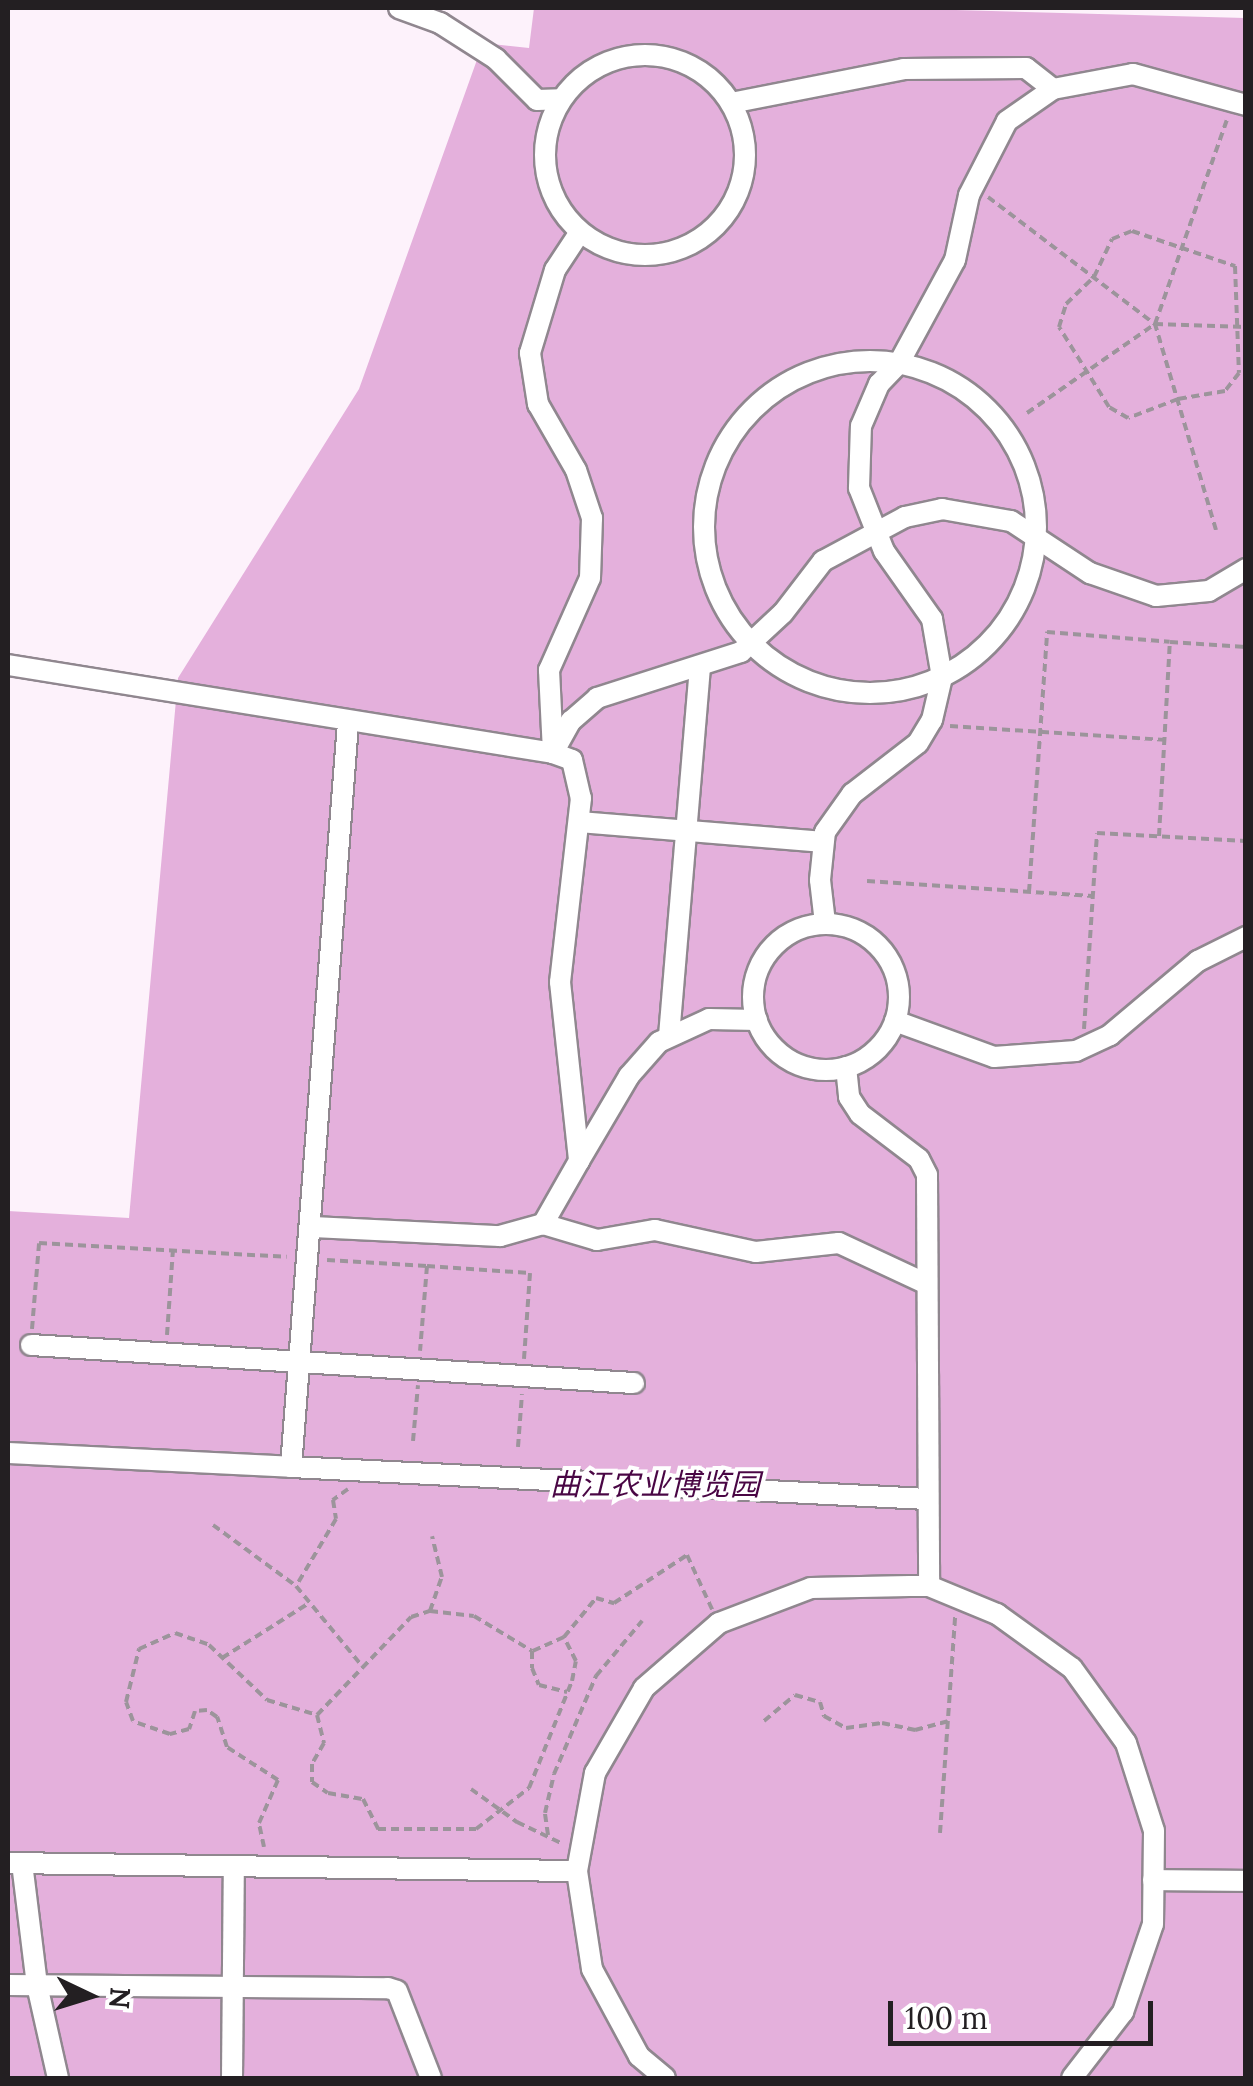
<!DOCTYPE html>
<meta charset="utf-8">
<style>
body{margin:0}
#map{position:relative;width:1253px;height:2086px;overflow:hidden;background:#fdf2fb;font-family:Lora,"Noto Sans SC",serif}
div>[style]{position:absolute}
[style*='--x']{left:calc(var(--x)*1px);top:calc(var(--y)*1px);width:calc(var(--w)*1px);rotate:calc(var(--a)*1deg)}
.green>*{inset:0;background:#e4b0dc}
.path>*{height:4px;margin-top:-2px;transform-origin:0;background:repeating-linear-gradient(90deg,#9c949b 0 8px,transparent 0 13px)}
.roads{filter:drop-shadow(2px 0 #90878f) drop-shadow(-2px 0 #90878f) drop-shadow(0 2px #90878f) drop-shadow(0 -2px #90878f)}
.minor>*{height:20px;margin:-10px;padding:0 10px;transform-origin:10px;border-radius:10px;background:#fff}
.minor>.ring{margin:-10px;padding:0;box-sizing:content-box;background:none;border:20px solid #fff;border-radius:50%}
span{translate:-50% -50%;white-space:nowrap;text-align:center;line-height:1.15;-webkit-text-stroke:8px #fff;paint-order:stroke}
.park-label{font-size:30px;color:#490644;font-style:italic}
.frame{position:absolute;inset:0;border:10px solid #231f22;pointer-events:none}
.north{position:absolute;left:40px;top:1946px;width:100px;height:100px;-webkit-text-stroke:8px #fff;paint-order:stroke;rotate:94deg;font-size:28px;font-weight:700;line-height:40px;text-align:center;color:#231f22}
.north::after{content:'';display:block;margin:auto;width:35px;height:45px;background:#231f22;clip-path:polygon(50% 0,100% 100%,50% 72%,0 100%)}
.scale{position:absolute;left:888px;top:2001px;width:265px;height:45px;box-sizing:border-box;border:5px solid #231f22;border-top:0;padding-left:12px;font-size:30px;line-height:35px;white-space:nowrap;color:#231f22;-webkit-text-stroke:8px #fff;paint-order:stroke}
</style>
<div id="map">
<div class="green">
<div style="clip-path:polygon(534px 8px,884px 8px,1245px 18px,1245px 2078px,8px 2078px,8px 1211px,129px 1218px,178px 678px,359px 389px,483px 43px,529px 48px)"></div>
</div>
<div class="path">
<div style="--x:988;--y:197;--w:210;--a:37.3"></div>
<div style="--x:1155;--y:324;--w:91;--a:1.9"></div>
<div style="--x:1132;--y:231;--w:109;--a:18.8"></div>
<div style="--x:1235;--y:266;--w:107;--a:87.9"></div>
<div style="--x:1239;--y:373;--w:23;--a:128"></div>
<div style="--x:1225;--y:391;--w:48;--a:170.3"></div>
<div style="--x:1178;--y:399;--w:53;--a:159.2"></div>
<div style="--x:1128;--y:418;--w:22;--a:-150"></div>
<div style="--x:1109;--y:407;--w:94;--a:-122"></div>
<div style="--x:1059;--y:327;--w:24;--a:-73"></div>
<div style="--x:1066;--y:304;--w:39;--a:-44"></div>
<div style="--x:1094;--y:277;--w:42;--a:-64.7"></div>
<div style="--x:1112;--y:239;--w:22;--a:-22"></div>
<div style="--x:1027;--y:413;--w:156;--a:-34.8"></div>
<div style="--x:1216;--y:530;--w:215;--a:-106.5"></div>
<div style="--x:1155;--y:324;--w:216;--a:-70.6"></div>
<div style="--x:950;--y:726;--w:215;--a:3.7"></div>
<div style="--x:1159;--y:836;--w:194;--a:-86.8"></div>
<div style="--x:1170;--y:642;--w:76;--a:3.8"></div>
<div style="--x:867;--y:881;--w:226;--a:3.8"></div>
<div style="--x:1029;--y:892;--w:261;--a:-86"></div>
<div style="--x:1047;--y:632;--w:123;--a:4.6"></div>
<div style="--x:1084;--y:1029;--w:196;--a:-86.2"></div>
<div style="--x:1097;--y:833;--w:149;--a:3.1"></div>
<div style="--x:327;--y:1260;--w:100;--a:3.4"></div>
<div style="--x:427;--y:1266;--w:85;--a:94.7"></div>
<div style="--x:427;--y:1266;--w:103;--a:3.9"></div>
<div style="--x:530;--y:1273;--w:86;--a:94"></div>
<div style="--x:32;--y:1329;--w:86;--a:-85.3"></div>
<div style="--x:39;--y:1243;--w:248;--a:3.2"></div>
<div style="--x:167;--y:1335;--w:85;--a:-86"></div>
<div style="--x:413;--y:1441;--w:56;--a:-84.9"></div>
<div style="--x:518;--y:1447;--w:53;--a:-85.7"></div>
<div style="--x:348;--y:1489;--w:19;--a:144"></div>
<div style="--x:333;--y:1500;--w:19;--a:81"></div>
<div style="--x:336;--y:1519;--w:78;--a:120.8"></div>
<div style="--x:296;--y:1586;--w:105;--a:50.4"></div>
<div style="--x:213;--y:1525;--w:103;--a:36.3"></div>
<div style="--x:430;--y:1611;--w:36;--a:-71"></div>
<div style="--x:442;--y:1577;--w:42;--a:-103.7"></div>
<div style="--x:564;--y:1637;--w:35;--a:156"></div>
<div style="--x:532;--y:1651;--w:17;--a:90"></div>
<div style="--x:532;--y:1668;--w:18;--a:68"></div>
<div style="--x:539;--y:1685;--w:29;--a:14"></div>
<div style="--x:222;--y:1658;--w:103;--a:-32.3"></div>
<div style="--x:317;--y:1715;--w:136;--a:-46.2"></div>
<div style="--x:411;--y:1617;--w:20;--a:-18"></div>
<div style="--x:430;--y:1611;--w:44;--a:6.5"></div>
<div style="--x:474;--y:1616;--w:68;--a:31.1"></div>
<div style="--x:764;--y:1721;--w:40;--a:-40"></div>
<div style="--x:795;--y:1695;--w:26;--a:16"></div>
<div style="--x:820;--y:1702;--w:15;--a:74"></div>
<div style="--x:824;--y:1716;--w:25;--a:29"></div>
<div style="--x:846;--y:1728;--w:36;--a:-8"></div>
<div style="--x:882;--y:1723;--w:34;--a:12"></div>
<div style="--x:915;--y:1730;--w:34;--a:-15"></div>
<div style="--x:471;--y:1789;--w:57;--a:35.7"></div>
<div style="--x:517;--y:1822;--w:51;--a:25.6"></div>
<div style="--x:940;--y:1833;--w:217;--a:-86"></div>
<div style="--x:548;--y:1835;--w:22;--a:-98"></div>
<div style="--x:545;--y:1813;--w:40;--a:-77"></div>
<div style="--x:554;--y:1774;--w:107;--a:-66.8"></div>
<div style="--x:596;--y:1676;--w:72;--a:-50.1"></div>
<div style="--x:264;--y:1847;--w:25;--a:-102"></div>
<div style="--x:259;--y:1823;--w:47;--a:-66.2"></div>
<div style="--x:278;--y:1780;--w:61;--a:-147.1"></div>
<div style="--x:227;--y:1747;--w:32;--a:-108"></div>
<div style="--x:217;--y:1717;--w:12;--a:-145"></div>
<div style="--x:207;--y:1710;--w:12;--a:175"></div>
<div style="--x:195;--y:1711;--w:19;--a:108"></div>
<div style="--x:189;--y:1729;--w:20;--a:165"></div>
<div style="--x:170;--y:1734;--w:39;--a:-161"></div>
<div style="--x:133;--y:1721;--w:20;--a:-110"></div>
<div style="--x:126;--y:1702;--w:55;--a:-76.2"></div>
<div style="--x:139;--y:1649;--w:39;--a:-24"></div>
<div style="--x:175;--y:1633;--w:36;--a:19"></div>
<div style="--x:209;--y:1645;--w:80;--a:43.5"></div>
<div style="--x:267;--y:1700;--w:52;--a:16.7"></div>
<div style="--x:317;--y:1715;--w:29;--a:76"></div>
<div style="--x:324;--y:1743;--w:24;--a:120"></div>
<div style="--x:312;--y:1764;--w:18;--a:90"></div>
<div style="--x:312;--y:1782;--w:19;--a:35"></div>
<div style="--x:328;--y:1793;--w:36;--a:10"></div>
<div style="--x:363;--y:1799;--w:34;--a:63"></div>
<div style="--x:378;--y:1829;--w:98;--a:0"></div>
<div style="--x:476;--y:1829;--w:67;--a:-37.7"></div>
<div style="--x:529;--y:1788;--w:115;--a:-68.1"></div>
<div style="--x:572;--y:1681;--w:20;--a:-79"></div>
<div style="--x:576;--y:1661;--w:27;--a:-117"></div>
<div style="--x:564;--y:1637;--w:50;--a:-50.6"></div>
<div style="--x:596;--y:1598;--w:19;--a:16"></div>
<div style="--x:614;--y:1603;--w:87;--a:-33.3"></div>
<div style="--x:687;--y:1555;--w:60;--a:65.2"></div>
</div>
<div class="roads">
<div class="minor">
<div style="--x:399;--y:8;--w:44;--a:20.1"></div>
<div style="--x:440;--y:23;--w:67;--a:32.7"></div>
<div style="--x:496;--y:59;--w:58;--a:45"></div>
<div style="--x:537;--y:100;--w:24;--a:-2"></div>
<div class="ring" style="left:545px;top:55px;width:180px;height:180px"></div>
<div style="--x:731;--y:103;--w:176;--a:-11.1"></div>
<div style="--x:904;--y:69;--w:122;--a:-0.5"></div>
<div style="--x:1026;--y:68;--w:34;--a:38"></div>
<div style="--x:1053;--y:89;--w:81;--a:-10.6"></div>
<div style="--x:1133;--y:74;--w:117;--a:15.3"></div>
<div style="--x:580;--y:232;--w:45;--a:123.3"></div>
<div style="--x:555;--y:270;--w:87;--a:106.8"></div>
<div style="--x:530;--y:353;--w:52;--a:81.1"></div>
<div style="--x:538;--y:404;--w:76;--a:60.1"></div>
<div style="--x:576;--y:470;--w:51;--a:71.6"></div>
<div style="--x:592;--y:518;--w:60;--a:91.9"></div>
<div style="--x:590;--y:578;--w:101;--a:114"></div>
<div style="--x:549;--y:670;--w:83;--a:87.2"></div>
<div style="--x:553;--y:753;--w:20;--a:20"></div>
<div style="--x:572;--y:760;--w:39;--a:77"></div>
<div style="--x:581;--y:798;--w:185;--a:96.5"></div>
<div style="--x:560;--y:982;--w:180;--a:83.9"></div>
<div style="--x:579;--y:1161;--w:73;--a:119.7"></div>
<div style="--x:543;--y:1224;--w:56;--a:16.5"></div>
<div style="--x:597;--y:1240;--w:59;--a:-9.8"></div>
<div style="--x:655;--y:1230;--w:103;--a:12.3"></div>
<div style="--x:756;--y:1252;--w:83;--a:-6.2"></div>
<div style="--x:839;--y:1243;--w:97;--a:25"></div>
<div class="ring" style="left:704px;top:361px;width:312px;height:312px"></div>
<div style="--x:8;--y:665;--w:552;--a:9.17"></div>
<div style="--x:553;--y:753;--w:37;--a:-61"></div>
<div style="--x:571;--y:721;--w:35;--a:-41"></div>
<div style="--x:597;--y:698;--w:151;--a:-17.7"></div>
<div style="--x:741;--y:652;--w:57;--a:-42.9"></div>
<div style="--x:783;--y:613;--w:66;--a:-52.4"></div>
<div style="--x:823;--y:561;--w:93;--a:-28.2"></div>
<div style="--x:905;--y:517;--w:38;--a:-12"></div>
<div style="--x:942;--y:509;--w:70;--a:9.9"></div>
<div style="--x:1011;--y:521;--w:95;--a:33.4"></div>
<div style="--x:1090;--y:573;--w:70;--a:19.2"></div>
<div style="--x:1156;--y:596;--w:53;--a:-5.4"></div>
<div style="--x:1209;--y:591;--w:43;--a:-30.7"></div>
<div style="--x:348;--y:723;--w:746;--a:94.38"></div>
<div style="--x:291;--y:1467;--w:638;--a:2.88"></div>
<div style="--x:580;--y:822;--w:244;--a:4.7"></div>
<div style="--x:825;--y:923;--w:43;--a:-96.6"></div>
<div style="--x:820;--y:880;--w:48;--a:-84.1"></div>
<div style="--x:825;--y:832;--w:47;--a:-54.6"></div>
<div style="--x:852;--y:794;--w:83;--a:-37.7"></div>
<div style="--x:918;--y:743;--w:27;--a:-59"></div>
<div style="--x:932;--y:720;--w:44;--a:-76.9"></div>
<div style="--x:942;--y:677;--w:59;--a:-99.8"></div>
<div style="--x:932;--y:619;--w:83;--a:-125.2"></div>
<div style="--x:884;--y:551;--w:68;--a:-111.6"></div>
<div style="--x:859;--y:488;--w:62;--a:-88.2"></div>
<div style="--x:861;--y:426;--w:46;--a:-66.8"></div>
<div style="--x:879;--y:384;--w:29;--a:-46"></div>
<div style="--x:899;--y:363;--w:117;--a:-61.5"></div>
<div style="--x:955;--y:260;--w:66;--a:-77.8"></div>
<div style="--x:969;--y:195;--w:83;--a:-62.8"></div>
<div style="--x:1007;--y:121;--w:56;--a:-34.8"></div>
<div class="ring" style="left:753px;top:924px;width:126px;height:126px"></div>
<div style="--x:895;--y:1021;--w:105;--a:20"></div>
<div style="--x:994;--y:1057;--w:82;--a:-4.2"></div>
<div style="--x:1076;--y:1051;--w:38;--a:-25"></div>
<div style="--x:1110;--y:1035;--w:115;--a:-40.1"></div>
<div style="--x:1198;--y:961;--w:54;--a:-26.6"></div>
<div style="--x:669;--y:1036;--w:368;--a:-85.2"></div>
<div style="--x:846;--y:1067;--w:30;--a:84"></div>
<div style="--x:849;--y:1097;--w:20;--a:57"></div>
<div style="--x:860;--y:1114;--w:74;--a:37.3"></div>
<div style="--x:919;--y:1159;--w:18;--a:63"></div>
<div style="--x:927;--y:1175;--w:411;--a:89.7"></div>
<div style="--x:579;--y:1161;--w:99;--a:-59.5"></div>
<div style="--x:629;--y:1076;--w:45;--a:-48.6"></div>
<div style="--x:659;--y:1042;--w:55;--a:-24.7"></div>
<div style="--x:709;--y:1019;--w:48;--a:1.2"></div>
<div style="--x:313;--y:1227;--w:187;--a:2.8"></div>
<div style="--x:500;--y:1236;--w:45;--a:-15.6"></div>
<div style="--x:31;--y:1345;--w:604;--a:3.61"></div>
<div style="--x:8;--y:1453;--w:283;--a:2.8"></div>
<div style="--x:8;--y:1863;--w:569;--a:0.81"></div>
<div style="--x:22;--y:1863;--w:123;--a:83"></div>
<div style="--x:37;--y:1985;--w:95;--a:77.3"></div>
<div style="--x:1153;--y:1880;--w:93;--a:0.6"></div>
<div style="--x:8;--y:1985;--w:380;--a:0.5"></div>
<div style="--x:388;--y:1988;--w:9;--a:18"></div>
<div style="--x:397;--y:1991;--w:93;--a:68.7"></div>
<div style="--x:232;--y:2078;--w:212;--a:-89.5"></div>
<div style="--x:665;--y:2078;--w:34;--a:-140"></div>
<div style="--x:639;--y:2056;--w:99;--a:-118.4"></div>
<div style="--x:592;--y:1969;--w:99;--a:-98.7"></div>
<div style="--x:577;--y:1871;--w:100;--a:-79.6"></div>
<div style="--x:595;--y:1773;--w:98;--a:-60"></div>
<div style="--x:644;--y:1688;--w:99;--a:-40.9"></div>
<div style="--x:719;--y:1623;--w:98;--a:-20.8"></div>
<div style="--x:811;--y:1588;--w:99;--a:-1.2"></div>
<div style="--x:910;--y:1586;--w:19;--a:0"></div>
<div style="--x:929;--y:1586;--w:74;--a:22.4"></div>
<div style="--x:997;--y:1614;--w:92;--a:35.8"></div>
<div style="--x:1072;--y:1668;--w:92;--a:54.2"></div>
<div style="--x:1126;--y:1743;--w:92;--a:72.3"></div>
<div style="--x:1154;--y:1831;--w:93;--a:90.6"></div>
<div style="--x:1153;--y:1924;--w:93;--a:108.8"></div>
<div style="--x:1123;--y:2012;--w:83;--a:127.7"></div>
</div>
</div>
<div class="park-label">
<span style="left:655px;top:1484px">曲江农业博览园</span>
</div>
<div class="frame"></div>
<div class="north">N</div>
<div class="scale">100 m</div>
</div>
